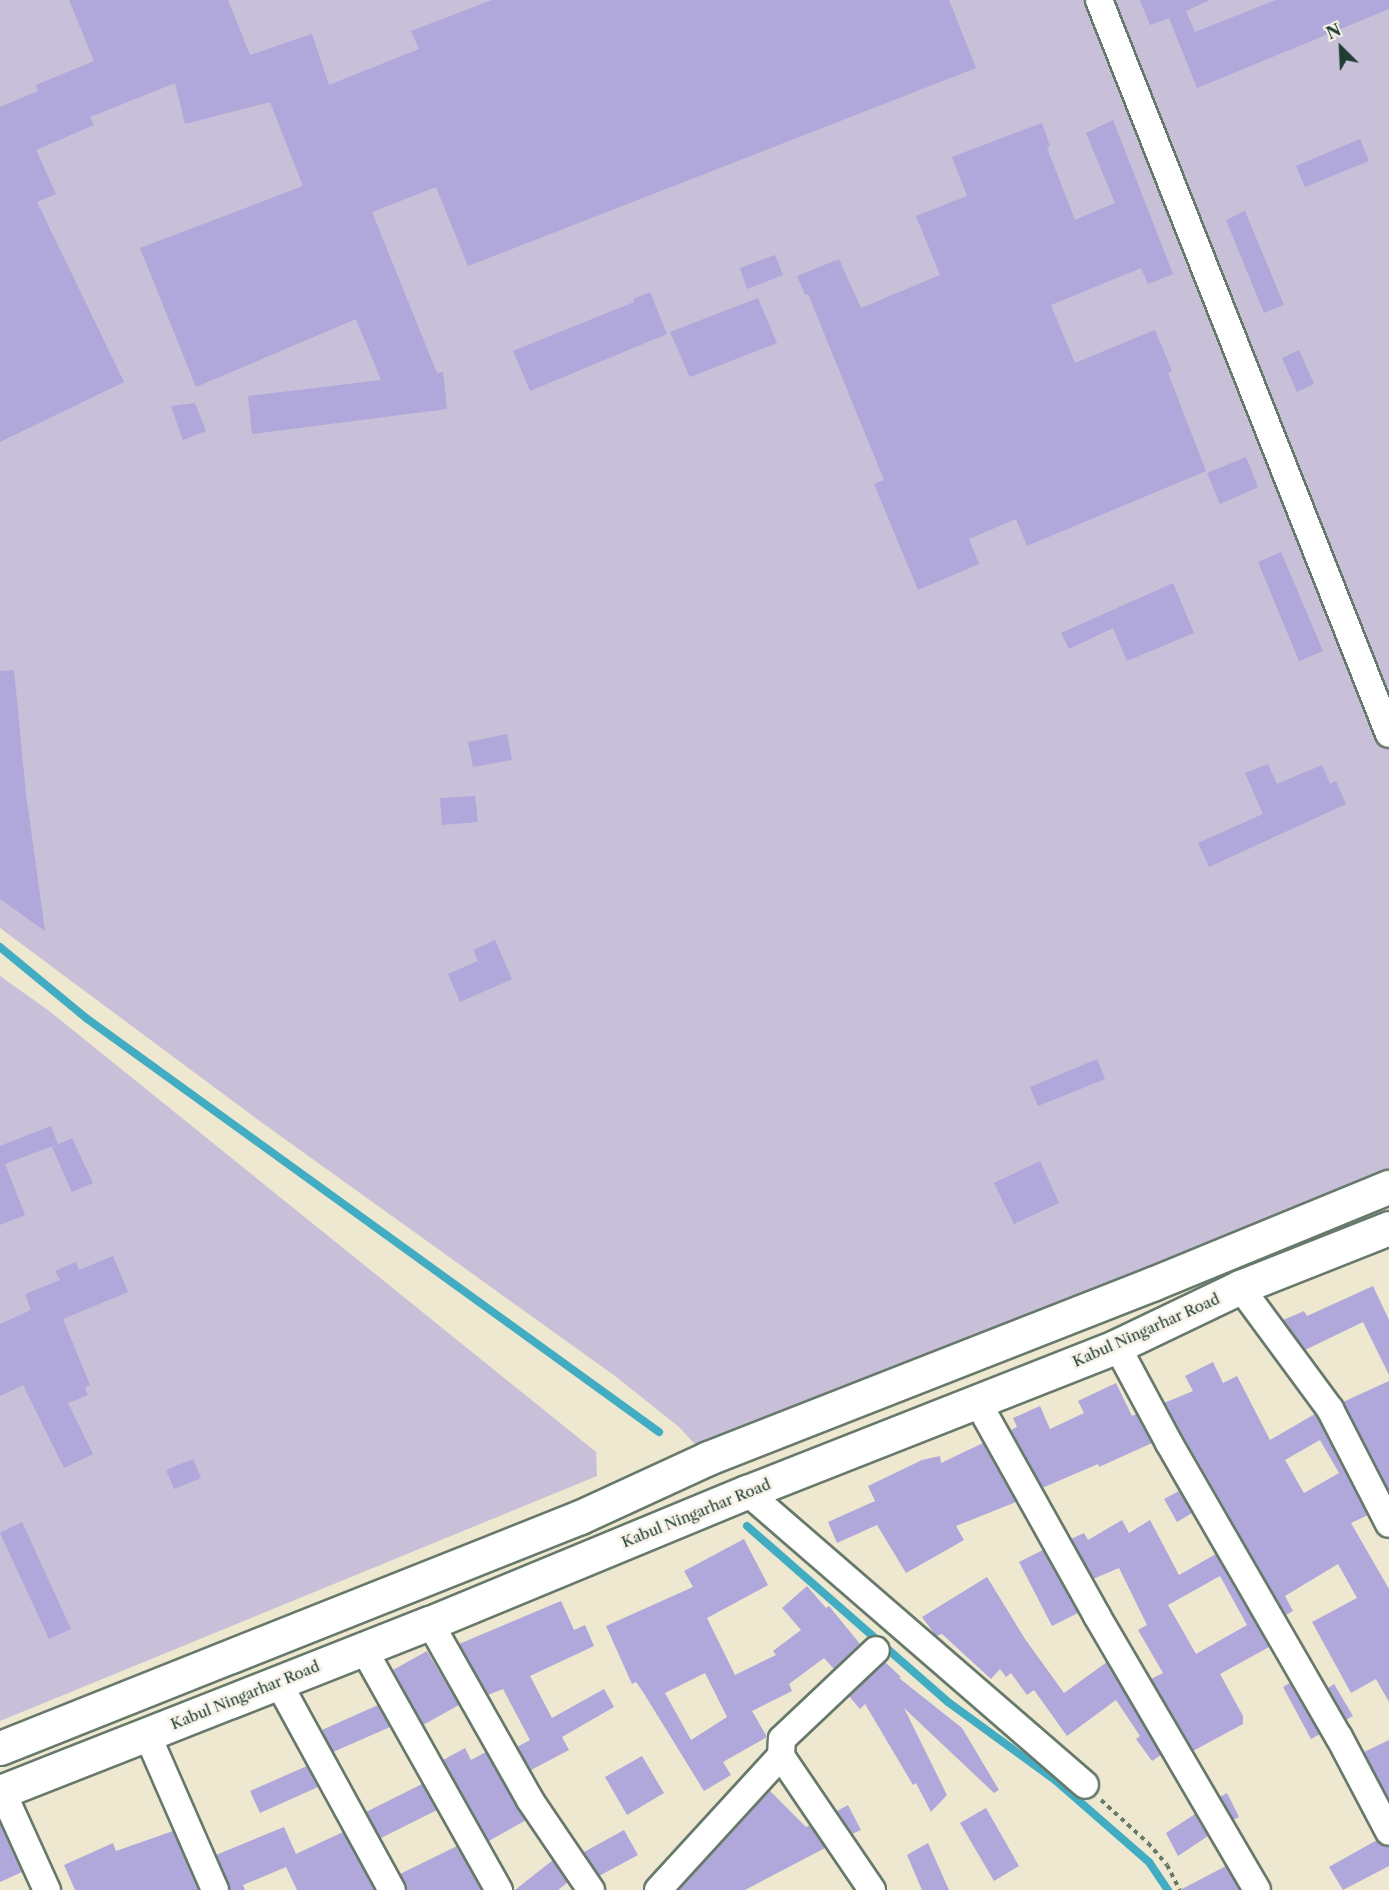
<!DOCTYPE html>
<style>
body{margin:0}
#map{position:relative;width:1389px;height:1890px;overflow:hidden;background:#eee8d0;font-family:"Libre Caslon Text",serif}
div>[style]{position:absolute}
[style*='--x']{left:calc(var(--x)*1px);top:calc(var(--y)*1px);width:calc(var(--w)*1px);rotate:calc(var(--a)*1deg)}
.industrial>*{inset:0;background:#c8bfd8}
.stream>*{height:8px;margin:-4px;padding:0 4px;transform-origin:4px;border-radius:4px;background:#42acc2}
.building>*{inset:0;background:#b0a7da}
.path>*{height:4px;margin-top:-2px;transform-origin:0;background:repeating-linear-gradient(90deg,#67796b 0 4.5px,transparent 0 9px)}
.roads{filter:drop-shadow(2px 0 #67796b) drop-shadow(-2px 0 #67796b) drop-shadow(0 2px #67796b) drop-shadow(0 -2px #67796b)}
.minor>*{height:26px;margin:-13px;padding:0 13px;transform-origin:13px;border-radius:13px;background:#fff}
.trunk>*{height:33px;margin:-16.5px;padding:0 16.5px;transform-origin:16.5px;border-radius:16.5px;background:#fff}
span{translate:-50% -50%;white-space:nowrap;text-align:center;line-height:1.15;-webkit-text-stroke:5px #f7f3e8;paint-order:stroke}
.street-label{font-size:15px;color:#1f3d34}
.north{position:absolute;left:1311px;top:18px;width:60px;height:60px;-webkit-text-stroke:4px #f7f3e8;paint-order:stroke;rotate:336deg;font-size:16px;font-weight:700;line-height:24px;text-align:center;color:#1f3d34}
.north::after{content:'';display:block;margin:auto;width:21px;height:27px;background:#1f3d34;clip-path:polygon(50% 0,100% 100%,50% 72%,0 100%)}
</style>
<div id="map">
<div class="industrial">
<div style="clip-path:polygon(0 0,1389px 0,1389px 1187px,708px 1458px,679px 1427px,615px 1376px,261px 1122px,0 928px)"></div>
<div style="clip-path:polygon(0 976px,48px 1010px,596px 1452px,597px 1476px,0 1721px)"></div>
</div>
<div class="stream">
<div style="--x:0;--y:947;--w:112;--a:39.5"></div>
<div style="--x:86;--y:1018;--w:707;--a:35.85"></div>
<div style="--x:747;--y:1526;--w:267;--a:41.2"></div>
<div style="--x:948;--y:1702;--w:132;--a:36.1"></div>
<div style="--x:1055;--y:1780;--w:125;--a:41.1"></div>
<div style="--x:1149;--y:1862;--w:34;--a:56"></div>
</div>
<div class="building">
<div style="clip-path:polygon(69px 0,228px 0,250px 55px,312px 34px,329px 85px,419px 49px,411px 31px,492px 0,949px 0,976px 68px,468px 266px,436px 187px,372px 212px,437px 373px,443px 372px,447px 409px,252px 434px,248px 396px,381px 380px,356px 319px,196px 387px,140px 248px,303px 186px,270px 102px,185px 124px,175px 83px,90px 117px,94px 125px,36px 150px,56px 194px,37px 202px,124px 382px,0 442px,0 107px,38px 91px,36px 85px,94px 61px)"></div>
<div style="clip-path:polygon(1140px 0,1210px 0,1186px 11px,1195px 32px,1276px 0,1389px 0,1389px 9px,1197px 88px,1169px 18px,1150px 25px)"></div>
<div style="clip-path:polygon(1113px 120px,1173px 274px,1148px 284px,1141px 268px,1051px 305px,1075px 363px,1155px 330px,1172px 371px,1168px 373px,1206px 471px,1027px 546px,1016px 519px,969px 539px,979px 564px,918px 590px,874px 484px,884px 480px,808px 294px,805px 295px,797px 276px,839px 259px,861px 308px,940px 275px,916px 216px,967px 196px,952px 157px,1042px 123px,1050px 146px,1047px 148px,1075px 220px,1115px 203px,1086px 133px)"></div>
<div style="clip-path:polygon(1360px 139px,1369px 161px,1305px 187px,1296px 166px)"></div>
<div style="clip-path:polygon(1245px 211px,1284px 305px,1264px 313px,1226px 220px)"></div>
<div style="clip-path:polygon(775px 255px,783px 275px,747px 289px,740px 268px)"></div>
<div style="clip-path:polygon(650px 292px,667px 334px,530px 391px,513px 351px,634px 302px,633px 299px)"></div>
<div style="clip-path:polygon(758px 298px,777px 343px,690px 377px,670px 332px)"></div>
<div style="clip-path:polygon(1299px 350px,1314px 384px,1297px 392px,1282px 358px)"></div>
<div style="clip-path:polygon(195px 403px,206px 431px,183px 440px,171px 406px)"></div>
<div style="clip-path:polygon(1246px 457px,1258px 487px,1220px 504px,1207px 473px)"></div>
<div style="clip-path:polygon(1281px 552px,1323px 651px,1299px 661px,1258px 562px)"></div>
<div style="clip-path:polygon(1173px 583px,1194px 633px,1127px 661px,1113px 628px,1069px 649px,1061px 633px)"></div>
<div style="clip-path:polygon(14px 670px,26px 794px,45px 931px,0 899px,0 671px)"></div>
<div style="clip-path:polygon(507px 734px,512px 760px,473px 767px,468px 742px)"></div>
<div style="clip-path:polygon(1268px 764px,1277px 784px,1322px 765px,1330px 784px,1336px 781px,1346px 804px,1209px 867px,1198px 843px,1263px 814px,1245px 773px)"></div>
<div style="clip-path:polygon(475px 796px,478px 822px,442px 825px,440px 798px)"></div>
<div style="clip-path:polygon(495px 940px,512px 979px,460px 1002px,448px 974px,478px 961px,473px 950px)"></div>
<div style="clip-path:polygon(1097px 1059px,1105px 1079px,1038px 1106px,1030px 1087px)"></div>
<div style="clip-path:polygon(51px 1126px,58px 1144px,5px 1164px,25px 1215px,0 1225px,0 1146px)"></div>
<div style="clip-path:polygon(72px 1138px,93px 1183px,72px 1192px,52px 1147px)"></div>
<div style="clip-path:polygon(1040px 1161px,1059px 1203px,1014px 1224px,994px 1183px)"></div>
<div style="clip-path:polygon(113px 1256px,128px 1292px,63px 1319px,90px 1385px,85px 1388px,88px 1395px,68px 1403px,93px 1454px,64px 1468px,23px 1385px,0 1396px,0 1324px,31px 1310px,25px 1294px,60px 1280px,55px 1271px,76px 1262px,79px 1270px)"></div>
<div style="clip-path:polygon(1373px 1286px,1389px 1320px,1389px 1375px,1363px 1322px,1305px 1350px,1283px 1320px,1304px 1311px,1307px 1316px)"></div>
<div style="clip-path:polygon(evenodd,1213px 1362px,1223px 1383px,1237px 1376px,1270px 1440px,1315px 1414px,1317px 1417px,1368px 1515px,1351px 1523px,1389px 1589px,1389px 1702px,1376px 1679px,1351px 1693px,1312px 1622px,1357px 1598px,1338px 1564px,1285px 1596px,1293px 1611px,1286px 1615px,1164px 1403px,1193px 1391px,1185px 1376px,1213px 1362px,1320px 1440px,1339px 1473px,1304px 1493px,1285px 1460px,1320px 1440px)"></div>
<div style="clip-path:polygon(1389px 1381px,1389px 1491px,1343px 1402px)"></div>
<div style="clip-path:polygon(1116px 1383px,1132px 1416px,1136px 1414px,1152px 1443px,1099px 1467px,1098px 1464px,1042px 1488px,1011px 1430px,1017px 1427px,1013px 1418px,1040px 1406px,1050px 1429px,1084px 1413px,1078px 1401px)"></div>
<div style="clip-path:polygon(983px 1443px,1016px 1502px,956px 1526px,964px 1540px,906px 1573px,877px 1525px,837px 1543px,828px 1522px,875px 1501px,868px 1486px,922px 1460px,940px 1456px,941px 1463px)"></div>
<div style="clip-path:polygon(193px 1459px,201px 1478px,174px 1489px,166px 1470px)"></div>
<div style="clip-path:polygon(1179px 1491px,1192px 1513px,1177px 1522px,1164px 1499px)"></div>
<div style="clip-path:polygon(evenodd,1122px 1520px,1129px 1533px,1150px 1520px,1179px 1575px,1216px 1554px,1269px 1647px,1220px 1674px,1243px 1716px,1243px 1724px,1193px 1751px,1151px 1679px,1163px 1673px,1138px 1630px,1147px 1625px,1119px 1568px,1093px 1579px,1071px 1539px,1084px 1533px,1088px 1540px,1122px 1520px,1220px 1576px,1247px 1625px,1196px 1654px,1168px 1605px,1220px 1576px)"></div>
<div style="clip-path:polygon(22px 1522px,71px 1629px,49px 1639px,0 1533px)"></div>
<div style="clip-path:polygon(evenodd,744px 1539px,768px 1585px,707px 1618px,735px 1675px,776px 1655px,773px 1651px,801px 1630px,782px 1608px,807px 1586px,826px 1608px,829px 1606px,860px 1644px,834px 1669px,824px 1658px,789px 1684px,792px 1691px,752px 1711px,767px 1737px,723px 1762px,731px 1775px,704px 1791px,643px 1692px,636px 1682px,632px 1684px,606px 1626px,693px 1587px,684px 1571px,744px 1539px,705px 1673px,727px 1717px,691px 1740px,665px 1693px,705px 1673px)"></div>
<div style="clip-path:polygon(1043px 1550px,1078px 1613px,1052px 1626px,1019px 1562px)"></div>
<div style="clip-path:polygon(987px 1577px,1025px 1639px,1064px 1693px,1107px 1662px,1161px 1755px,1152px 1761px,1136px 1739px,1140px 1736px,1116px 1700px,1067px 1736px,1034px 1690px,1027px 1695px,1011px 1673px,1006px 1677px,1000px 1669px,991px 1679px,942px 1634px,936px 1636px,922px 1617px)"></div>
<div style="clip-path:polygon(561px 1601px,574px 1630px,585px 1625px,594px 1646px,530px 1676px,552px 1718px,604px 1689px,614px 1707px,562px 1737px,569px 1750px,531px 1770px,517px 1747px,530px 1740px,503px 1689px,488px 1695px,459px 1644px)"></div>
<div style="clip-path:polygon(427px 1651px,459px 1705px,423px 1725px,393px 1670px)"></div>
<div style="clip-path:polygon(885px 1662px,901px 1677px,899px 1678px,962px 1728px,999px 1790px,994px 1793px,904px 1708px,947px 1795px,931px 1812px,916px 1783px,913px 1785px,865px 1704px,860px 1709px,849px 1696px)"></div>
<div style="clip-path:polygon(1290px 1683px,1320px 1734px,1311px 1739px,1283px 1687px)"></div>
<div style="clip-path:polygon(1334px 1684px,1353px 1716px,1346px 1720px,1328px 1688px)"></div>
<div style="clip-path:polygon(378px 1705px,390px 1727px,333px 1752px,322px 1730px)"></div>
<div style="clip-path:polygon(1389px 1740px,1389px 1800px,1364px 1752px)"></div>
<div style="clip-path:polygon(465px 1748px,471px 1760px,486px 1752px,526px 1820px,489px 1841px,443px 1760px)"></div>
<div style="clip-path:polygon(642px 1756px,664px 1793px,627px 1815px,605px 1777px)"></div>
<div style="clip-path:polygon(307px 1766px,318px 1787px,260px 1813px,250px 1791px)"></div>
<div style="clip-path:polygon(422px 1784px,437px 1810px,381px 1838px,366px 1812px)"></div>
<div style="clip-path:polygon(770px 1791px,806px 1827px,810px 1825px,825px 1848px,745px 1890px,678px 1890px)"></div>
<div style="clip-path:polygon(1227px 1793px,1239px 1817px,1233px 1820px,1220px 1797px)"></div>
<div style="clip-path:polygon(848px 1805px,861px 1830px,852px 1834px,837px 1811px)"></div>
<div style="clip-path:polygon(986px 1808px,1019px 1866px,994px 1881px,960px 1823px)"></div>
<div style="clip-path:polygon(1195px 1814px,1208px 1836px,1178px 1856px,1166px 1833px)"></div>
<div style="clip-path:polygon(0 1823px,22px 1872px,0 1882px)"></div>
<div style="clip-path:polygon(284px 1827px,296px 1854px,343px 1832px,375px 1890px,297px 1890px,286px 1867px,243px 1885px,245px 1890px,230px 1890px,216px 1855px)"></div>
<div style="clip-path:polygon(624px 1830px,638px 1855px,599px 1876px,584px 1852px)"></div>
<div style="clip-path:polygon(173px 1831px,199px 1890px,75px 1890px,64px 1865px,113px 1843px,116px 1851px)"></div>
<div style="clip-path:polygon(1377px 1840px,1389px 1847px,1389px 1866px,1343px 1890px,1329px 1867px)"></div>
<div style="clip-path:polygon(928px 1843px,949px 1890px,922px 1890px,907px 1855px)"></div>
<div style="clip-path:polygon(457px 1846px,482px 1890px,407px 1890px,400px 1874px)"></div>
<div style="clip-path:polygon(553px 1860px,568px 1882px,558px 1890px,515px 1890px)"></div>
<div style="clip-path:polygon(1226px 1866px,1240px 1890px,1180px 1890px)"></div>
</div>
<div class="path">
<div style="--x:1101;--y:1800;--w:64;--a:42.5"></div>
<div style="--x:1148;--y:1843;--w:29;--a:49"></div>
<div style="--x:1167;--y:1865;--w:28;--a:63"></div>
</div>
<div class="roads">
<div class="minor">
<div style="--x:1099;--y:0;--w:789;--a:68.44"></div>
<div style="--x:1240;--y:1287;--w:152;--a:53.6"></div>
<div style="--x:1330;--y:1409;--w:129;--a:62.8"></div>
<div style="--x:1117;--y:1346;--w:110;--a:61.8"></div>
<div style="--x:1169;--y:1443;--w:340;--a:60"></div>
<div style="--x:1339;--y:1737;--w:107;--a:62.2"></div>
<div style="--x:977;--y:1401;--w:246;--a:60.8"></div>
<div style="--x:1097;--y:1616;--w:317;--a:59.7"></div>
<div style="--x:747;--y:1492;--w:447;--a:40.9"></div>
<div style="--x:430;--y:1623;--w:203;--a:60.5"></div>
<div style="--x:530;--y:1800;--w:109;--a:55.9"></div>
<div style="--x:363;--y:1648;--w:278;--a:60.7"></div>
<div style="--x:278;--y:1682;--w:237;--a:61.3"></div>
<div style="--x:147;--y:1734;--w:170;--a:66.4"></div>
<div style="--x:781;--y:1756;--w:162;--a:55.8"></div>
<div style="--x:2;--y:1791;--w:109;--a:65.6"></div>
<div style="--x:658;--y:1890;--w:182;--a:-47.5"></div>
<div style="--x:781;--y:1756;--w:17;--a:-87"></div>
<div style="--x:782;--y:1739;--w:129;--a:-43.4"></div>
</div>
<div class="trunk">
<div style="--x:0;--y:1748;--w:624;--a:-21.72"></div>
<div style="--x:580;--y:1517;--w:141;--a:-24.7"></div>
<div style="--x:708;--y:1458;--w:477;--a:-21.4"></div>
<div style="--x:1152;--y:1284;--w:256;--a:-22.3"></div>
<div style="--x:0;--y:1792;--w:462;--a:-21.5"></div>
<div style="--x:430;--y:1623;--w:343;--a:-22.5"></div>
<div style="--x:747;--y:1492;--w:398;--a:-21.5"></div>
<div style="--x:1117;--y:1346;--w:136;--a:-25.6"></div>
<div style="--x:1240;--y:1287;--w:160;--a:-21.6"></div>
</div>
</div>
<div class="street-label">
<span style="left:1146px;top:1330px;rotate:-24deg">Kabul Ningarhar Road</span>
<span style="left:696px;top:1513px;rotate:-22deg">Kabul Ningarhar Road</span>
<span style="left:245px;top:1695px;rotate:-22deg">Kabul Ningarhar Road</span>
</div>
<div class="north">N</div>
</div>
